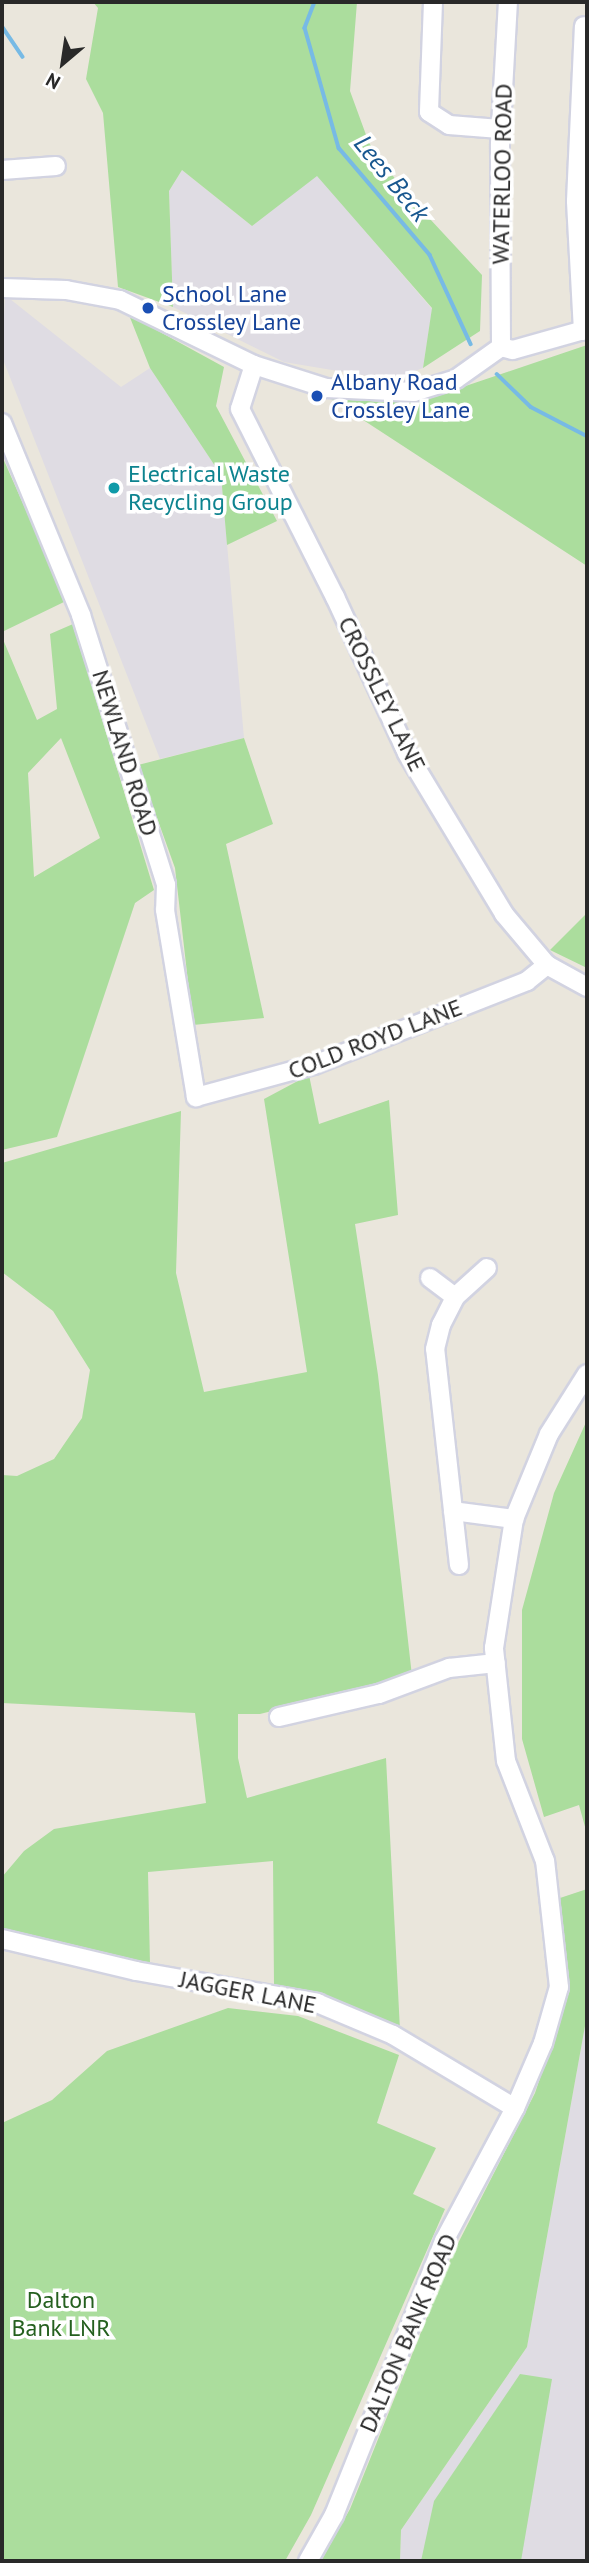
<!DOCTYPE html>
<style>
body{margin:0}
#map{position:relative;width:589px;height:2563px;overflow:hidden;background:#eae6dc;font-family:"PT Sans",sans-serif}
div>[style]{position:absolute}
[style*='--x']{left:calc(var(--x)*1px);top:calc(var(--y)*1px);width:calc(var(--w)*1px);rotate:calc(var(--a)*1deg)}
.industrial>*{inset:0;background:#dfdce3}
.green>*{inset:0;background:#abdd9d}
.stream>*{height:3.5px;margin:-1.75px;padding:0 1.75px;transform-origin:1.75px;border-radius:1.75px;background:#77bae5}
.roads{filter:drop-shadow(2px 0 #d2d3e1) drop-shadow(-2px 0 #d2d3e1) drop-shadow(0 2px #d2d3e1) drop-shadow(0 -2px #d2d3e1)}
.minor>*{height:18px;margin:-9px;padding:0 9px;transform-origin:9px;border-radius:9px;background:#fff}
.dots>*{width:19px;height:19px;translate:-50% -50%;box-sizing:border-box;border:4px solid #fff;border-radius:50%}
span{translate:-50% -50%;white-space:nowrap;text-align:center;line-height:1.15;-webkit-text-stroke:7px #fff;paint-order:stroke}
.street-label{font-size:24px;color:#292929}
.transit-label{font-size:24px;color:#164399}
.left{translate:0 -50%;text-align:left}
.culture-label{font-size:24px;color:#0d838f}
.park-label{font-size:24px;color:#25601f}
.water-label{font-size:26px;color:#18578f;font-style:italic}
.frame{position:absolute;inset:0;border:4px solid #292929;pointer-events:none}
.north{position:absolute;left:28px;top:28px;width:70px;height:70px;-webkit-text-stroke:5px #fff;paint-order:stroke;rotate:209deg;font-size:19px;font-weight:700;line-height:28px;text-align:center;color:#292929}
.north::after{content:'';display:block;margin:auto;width:24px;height:32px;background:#292929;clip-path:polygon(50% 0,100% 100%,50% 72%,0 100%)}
</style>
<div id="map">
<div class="industrial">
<div style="clip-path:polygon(182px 170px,252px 226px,317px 175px,432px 309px,423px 368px,392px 380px,284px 362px,173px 307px,169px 191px)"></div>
<div style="clip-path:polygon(5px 295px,121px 387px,150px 368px,221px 475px,244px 738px,160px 759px,2px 357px)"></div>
<div style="clip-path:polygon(587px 2015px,587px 2561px,400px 2561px,401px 2530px,527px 2347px)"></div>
</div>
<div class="green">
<div style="clip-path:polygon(93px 2px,357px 2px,350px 91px,369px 143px,404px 191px,482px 275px,480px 331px,423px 368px,432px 308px,317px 176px,252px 226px,182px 170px,169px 191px,173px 307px,118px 287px,103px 113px,86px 79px,98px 8px)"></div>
<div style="clip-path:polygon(129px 315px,224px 367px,216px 406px,277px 521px,227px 545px,221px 475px,150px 368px)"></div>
<div style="clip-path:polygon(587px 345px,587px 566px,331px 399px,385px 402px,433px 397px)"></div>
<div style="clip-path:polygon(2px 456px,66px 601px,2px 632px)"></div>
<div style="clip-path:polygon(evenodd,73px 624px,154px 890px,135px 903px,57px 1137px,2px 1150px,2px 637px,37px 720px,57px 709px,50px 634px,73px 624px,61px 738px,100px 838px,34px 877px,28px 773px,61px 738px)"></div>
<div style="clip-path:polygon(244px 738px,273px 824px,226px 844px,264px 1018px,193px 1025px,175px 868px,138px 765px)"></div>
<div style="clip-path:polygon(587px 913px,587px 968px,550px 950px)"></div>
<div style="clip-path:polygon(309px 1075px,319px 1124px,389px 1100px,398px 1215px,355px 1224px,378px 1375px,412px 1676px,260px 1714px,238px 1714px,238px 1758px,247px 1798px,386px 1758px,400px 2030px,317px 1995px,274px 1986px,273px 1861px,148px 1872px,150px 1965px,2px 1930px,2px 1877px,24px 1851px,54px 1829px,206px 1803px,195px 1713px,2px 1703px,2px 1475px,17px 1476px,54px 1459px,82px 1418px,90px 1370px,53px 1311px,2px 1272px,2px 1163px,181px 1111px,176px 1273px,204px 1392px,307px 1372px,264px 1099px)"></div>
<div style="clip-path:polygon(587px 1420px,587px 1834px,579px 1805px,544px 1817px,522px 1739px,522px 1610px,554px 1493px)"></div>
<div style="clip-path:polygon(587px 1889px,587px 2015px,527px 2347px,401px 2530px,400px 2561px,321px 2561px,350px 2509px,452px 2255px,535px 2093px,570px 1989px,560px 1898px)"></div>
<div style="clip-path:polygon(228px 2008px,298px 2016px,399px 2055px,377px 2123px,436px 2148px,413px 2194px,445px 2209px,311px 2515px,285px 2561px,2px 2561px,2px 2123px,52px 2100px,107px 2051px)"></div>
<div style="clip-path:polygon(520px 2374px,552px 2379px,521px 2561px,421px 2561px,434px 2501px)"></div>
</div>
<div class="stream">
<div style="--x:315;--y:2;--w:28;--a:111"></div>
<div style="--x:305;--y:28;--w:125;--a:74.2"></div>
<div style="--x:339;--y:148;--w:140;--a:49.6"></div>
<div style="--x:430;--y:255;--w:98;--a:65.3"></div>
<div style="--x:2;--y:26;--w:37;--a:56"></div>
<div style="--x:497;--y:374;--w:47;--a:44.1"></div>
<div style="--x:531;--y:407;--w:63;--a:27.4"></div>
</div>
<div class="roads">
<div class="minor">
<div style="--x:433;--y:2;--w:110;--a:92.1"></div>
<div style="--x:429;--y:112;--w:24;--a:33"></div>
<div style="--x:449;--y:125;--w:51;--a:4.5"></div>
<div style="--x:2;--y:170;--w:54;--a:-4.2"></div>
<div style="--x:2;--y:288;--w:64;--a:1.8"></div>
<div style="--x:66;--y:290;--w:55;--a:10.5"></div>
<div style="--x:120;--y:300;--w:149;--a:25.9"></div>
<div style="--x:254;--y:365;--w:76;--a:17.7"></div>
<div style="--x:326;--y:388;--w:88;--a:2.6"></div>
<div style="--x:414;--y:392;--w:44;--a:-17.2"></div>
<div style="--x:456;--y:379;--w:55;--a:-35.4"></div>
<div style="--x:583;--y:331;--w:130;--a:-93.1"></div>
<div style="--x:576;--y:201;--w:175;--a:-87.4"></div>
<div style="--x:501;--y:347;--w:203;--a:-90.3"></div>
<div style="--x:500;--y:144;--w:142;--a:-86.8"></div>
<div style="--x:501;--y:347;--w:12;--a:14"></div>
<div style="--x:513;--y:350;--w:77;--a:-15.8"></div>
<div style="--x:254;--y:365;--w:46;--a:107.7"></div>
<div style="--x:240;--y:409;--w:211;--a:63.2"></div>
<div style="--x:335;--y:597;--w:172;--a:65.2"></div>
<div style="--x:407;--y:753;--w:188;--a:58.9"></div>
<div style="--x:504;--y:914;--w:67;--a:49.9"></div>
<div style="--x:547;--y:965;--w:46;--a:28.8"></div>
<div style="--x:2;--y:423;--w:208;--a:67.6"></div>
<div style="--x:81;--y:615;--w:283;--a:72.5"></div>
<div style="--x:166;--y:885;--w:25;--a:92"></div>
<div style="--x:165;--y:910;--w:190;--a:80.6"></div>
<div style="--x:196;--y:1097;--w:122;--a:-15.2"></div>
<div style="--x:314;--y:1065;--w:229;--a:-21.5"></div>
<div style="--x:527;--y:981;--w:26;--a:-39"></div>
<div style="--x:430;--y:1278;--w:31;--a:37"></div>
<div style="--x:453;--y:1511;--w:62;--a:7.5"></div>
<div style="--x:459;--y:1565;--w:217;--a:-96.3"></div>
<div style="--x:435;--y:1349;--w:25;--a:-76"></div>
<div style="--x:441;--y:1325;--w:31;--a:-63"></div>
<div style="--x:455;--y:1297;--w:43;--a:-42.2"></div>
<div style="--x:279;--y:1717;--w:103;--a:-13"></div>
<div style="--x:379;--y:1694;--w:75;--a:-20.4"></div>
<div style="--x:449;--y:1668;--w:47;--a:-6.1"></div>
<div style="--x:2;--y:1939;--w:138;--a:13.4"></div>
<div style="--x:136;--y:1971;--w:184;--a:10"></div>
<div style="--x:317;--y:2003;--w:82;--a:22.8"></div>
<div style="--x:393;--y:2035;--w:142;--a:30.9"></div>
<div style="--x:308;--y:2561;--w:53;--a:-60.5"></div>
<div style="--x:334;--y:2515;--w:295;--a:-68.1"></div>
<div style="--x:444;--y:2241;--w:151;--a:-61.9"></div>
<div style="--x:515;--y:2108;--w:71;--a:-66.7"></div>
<div style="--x:543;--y:2043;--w:58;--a:-74.1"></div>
<div style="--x:559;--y:1987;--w:127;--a:-96.3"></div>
<div style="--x:545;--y:1861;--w:107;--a:-111.3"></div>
<div style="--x:506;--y:1761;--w:114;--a:-96.1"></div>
<div style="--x:494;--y:1648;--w:131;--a:-81.2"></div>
<div style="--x:514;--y:1519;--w:92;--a:-67.6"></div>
<div style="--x:549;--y:1434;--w:71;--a:-57.7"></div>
</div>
</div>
<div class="dots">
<div style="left:148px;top:308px;background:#1a4fb4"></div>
<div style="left:317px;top:396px;background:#1a4fb4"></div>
<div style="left:114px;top:488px;background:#0f9aa8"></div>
</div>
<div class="street-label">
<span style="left:502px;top:174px;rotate:-89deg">WATERLOO ROAD</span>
<span style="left:382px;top:694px;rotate:64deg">CROSSLEY LANE</span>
<span style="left:125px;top:753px;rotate:73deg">NEWLAND ROAD</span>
<span style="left:375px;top:1039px;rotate:-21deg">COLD ROYD LANE</span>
<span style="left:248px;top:1992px;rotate:11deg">JAGGER LANE</span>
<span style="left:408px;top:2333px;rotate:-67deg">DALTON BANK ROAD</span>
</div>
<div class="transit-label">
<span class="left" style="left:162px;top:308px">School Lane<br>Crossley Lane</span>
<span class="left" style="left:331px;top:396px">Albany Road<br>Crossley Lane</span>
</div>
<div class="culture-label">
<span class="left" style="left:128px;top:488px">Electrical Waste<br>Recycling Group</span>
</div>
<div class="park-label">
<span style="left:61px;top:2314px">Dalton<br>Bank LNR</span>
</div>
<div class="water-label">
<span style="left:392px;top:178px;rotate:51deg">Lees Beck</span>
</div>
<div class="frame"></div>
<div class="north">N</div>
</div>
